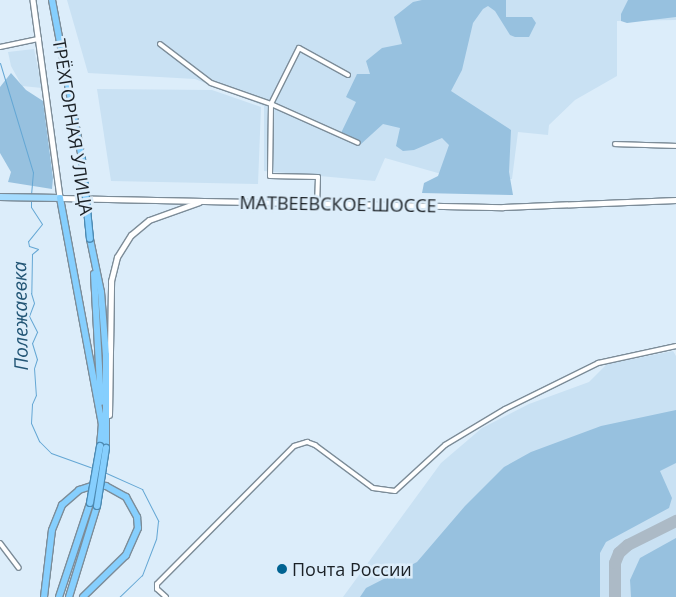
<!DOCTYPE html>
<meta charset="utf-8">
<style>
body{margin:0}
#map{position:relative;width:676px;height:597px;overflow:hidden;background:#dcedfa;font-family:"Open Sans",sans-serif}
div>[style]{position:absolute}
[style*='--x']{left:calc(var(--x)*1px);top:calc(var(--y)*1px);width:calc(var(--w)*1px);rotate:calc(var(--a)*1deg)}
.built>*{inset:0;background:#c9e1f3}
.green>*{inset:0;background:#97c1df}
.stream>*{height:1px;margin:-0.5px;padding:0 0.5px;transform-origin:0.5px;border-radius:0.5px;background:#64a7d4}
.taxiway>*{height:12px;margin:-6px;padding:0 6px;transform-origin:6px;border-radius:6px;background:#acbac6}
.roads{filter:drop-shadow(1px 0 #7c8c98) drop-shadow(-1px 0 #7c8c98) drop-shadow(0 1px #7c8c98) drop-shadow(0 -1px #7c8c98)}
.minor>*{height:4px;margin:-2px;padding:0 2px;transform-origin:2px;border-radius:2px;background:#fff}
.tertiary>*{height:4.5px;margin:-2.25px;padding:0 2.25px;transform-origin:2.25px;border-radius:2.25px;background:#fff}
.secondary>*{height:5px;margin:-2.5px;padding:0 2.5px;transform-origin:2.5px;border-radius:2.5px;background:#fff}
.primary>*{height:5.5px;margin:-2.75px;padding:0 2.75px;transform-origin:2.75px;border-radius:2.75px;background:#a4dbfe}
.trunk>*{height:6px;margin:-3px;padding:0 3px;transform-origin:3px;border-radius:3px;background:#86cffe}
.bridges{filter:drop-shadow(1px 0 #4d8ab2) drop-shadow(-1px 0 #4d8ab2) drop-shadow(0 1px #4d8ab2) drop-shadow(0 -1px #4d8ab2)}
.trunk-bridge>*{height:6px;margin:-3px;padding:0 3px;transform-origin:3px;border-radius:3px;background:#86cffe}
.dots>*{width:14px;height:14px;translate:-50% -50%;box-sizing:border-box;border:2px solid #dcedfa;border-radius:50%}
span{translate:-50% -50%;white-space:nowrap;text-align:center;line-height:1.15;-webkit-text-stroke:5px #dcedfa;paint-order:stroke}
.street-label{font-size:18px;color:#1b2126}
.poi-label{font-size:18px;color:#1b2126}
.left{translate:0 -50%;text-align:left}
.water-label{font-size:19px;color:#225575;font-style:italic}
</style>
<div id="map">
<div class="built">
<div style="clip-path:polygon(67px 0,676px 0,676px 20px,617px 21px,617px 76px,575px 100px,549px 125px,548px 135px,518px 132px,512px 179px,459px 179px,385px 158px,375px 181px,264px 171px,264px 106px,195px 79px,88px 73px)"></div>
<div style="clip-path:polygon(34px 49px,42px 88px,22px 86px,11px 66px,8px 52px)"></div>
<div style="clip-path:polygon(97px 89px,212px 90px,261px 107px,258px 184px,111px 181px)"></div>
<div style="clip-path:polygon(673px 351px,676px 356px,676px 597px,343px 597px,441px 463px,482px 428px,529px 404px,589px 382px,607px 364px)"></div>
</div>
<div class="green">
<div style="clip-path:polygon(422px 0,506px 0,506px 17px,532px 17px,536px 23px,529px 37px,515px 37px,510px 35px,495px 11px,488px 6px,483px 9px,473px 23px,462px 70px,451px 91px,511px 130px,509px 172px,513px 195px,422px 193px,424px 183px,438px 176px,449px 145px,442px 138px,414px 150px,403px 151px,396px 146px,400px 128px,383px 124px,361px 144px,341px 133px,356px 102px,346px 97px,357px 74px,370px 74px,366px 61px,382px 48px,402px 44px,394px 17px,413px 2px)"></div>
<div style="clip-path:polygon(628px 0,676px 0,676px 17px,627px 23px,621px 21px,621px 14px)"></div>
<div style="clip-path:polygon(11px 73px,26px 90px,43px 101px,53px 178px,52px 189px,8px 182px,11px 172px,0 153px,0 87px)"></div>
<div style="clip-path:polygon(676px 410px,676px 463px,660px 471px,672px 498px,669px 508px,606px 542px,600px 553px,600px 597px,360px 597px,366px 588px,417px 562px,465px 506px,504px 467px,531px 452px,601px 426px)"></div>
<div style="clip-path:polygon(676px 538px,676px 597px,631px 597px,630px 580px,640px 558px)"></div>
</div>
<div class="stream">
<div style="--x:0;--y:63;--w:114;--a:73.2"></div>
<div style="--x:33;--y:172;--w:22;--a:95"></div>
<div style="--x:31;--y:201;--w:6;--a:90"></div>
<div style="--x:31;--y:207;--w:20;--a:57"></div>
<div style="--x:42;--y:224;--w:22;--a:129"></div>
<div style="--x:28;--y:241;--w:5;--a:79"></div>
<div style="--x:29;--y:246;--w:9;--a:18"></div>
<div style="--x:38;--y:249;--w:8;--a:140"></div>
<div style="--x:32;--y:254;--w:39;--a:91"></div>
<div style="--x:31;--y:293;--w:10;--a:73"></div>
<div style="--x:34;--y:303;--w:14;--a:111"></div>
<div style="--x:29;--y:316;--w:18;--a:63"></div>
<div style="--x:37;--y:332;--w:12;--a:114"></div>
<div style="--x:32;--y:343;--w:17;--a:73"></div>
<div style="--x:37;--y:359;--w:9;--a:108"></div>
<div style="--x:34;--y:368;--w:27;--a:86"></div>
<div style="--x:36;--y:395;--w:10;--a:114"></div>
<div style="--x:32;--y:404;--w:19;--a:93"></div>
<div style="--x:31;--y:423;--w:20;--a:66"></div>
<div style="--x:39;--y:441;--w:17;--a:45"></div>
<div style="--x:51;--y:453;--w:45;--a:19.7"></div>
<div style="--x:104;--y:472;--w:42;--a:24.1"></div>
<div style="--x:142;--y:489;--w:36;--a:63"></div>
<div style="--x:158;--y:521;--w:18;--a:96"></div>
<div style="--x:156;--y:539;--w:39;--a:111"></div>
<div style="--x:142;--y:575;--w:32;--a:136"></div>
</div>
<div class="taxiway">
<div style="--x:615;--y:597;--w:34;--a:-90"></div>
<div style="--x:615;--y:563;--w:11;--a:-68"></div>
<div style="--x:619;--y:553;--w:12;--a:-42"></div>
<div style="--x:628;--y:545;--w:54;--a:-26.6"></div>
</div>
<div class="roads">
<div class="minor">
<div style="--x:160;--y:44;--w:64;--a:37.4"></div>
<div style="--x:211;--y:83;--w:64;--a:19.3"></div>
<div style="--x:271;--y:104;--w:72;--a:90.8"></div>
<div style="--x:270;--y:176;--w:48;--a:1.2"></div>
<div style="--x:318;--y:177;--w:26;--a:92"></div>
<div style="--x:0;--y:47;--w:40;--a:-12"></div>
<div style="--x:348;--y:75;--w:56;--a:-151.1"></div>
<div style="--x:299;--y:48;--w:63;--a:116.6"></div>
<div style="--x:271;--y:104;--w:95;--a:24.1"></div>
<div style="--x:615;--y:144;--w:61;--a:1.9"></div>
<div style="--x:0;--y:543;--w:31;--a:53"></div>
<div style="--x:166;--y:597;--w:12;--a:-138"></div>
<div style="--x:157;--y:589;--w:5;--a:-90"></div>
<div style="--x:157;--y:584;--w:194;--a:-45.2"></div>
<div style="--x:294;--y:446;--w:14;--a:-17"></div>
<div style="--x:307;--y:442;--w:9;--a:21"></div>
<div style="--x:315;--y:445;--w:72;--a:36.6"></div>
<div style="--x:373;--y:488;--w:22;--a:8"></div>
<div style="--x:395;--y:491;--w:68;--a:-42.6"></div>
<div style="--x:445;--y:445;--w:70;--a:-31"></div>
<div style="--x:505;--y:409;--w:104;--a:-26.3"></div>
<div style="--x:598;--y:363;--w:80;--a:-12.3"></div>
</div>
<div class="tertiary">
<div style="--x:33;--y:0;--w:200;--a:82.2"></div>
</div>
<div class="secondary">
<div style="--x:60;--y:198;--w:443;--a:1.2"></div>
<div style="--x:503;--y:207;--w:173;--a:-2.3"></div>
<div style="--x:109;--y:415;--w:134;--a:-89.1"></div>
<div style="--x:111;--y:281;--w:25;--a:-76"></div>
<div style="--x:117;--y:257;--w:26;--a:-58"></div>
<div style="--x:131;--y:235;--w:23;--a:-40"></div>
<div style="--x:149;--y:220;--w:53;--a:-19.8"></div>
</div>
<div class="primary">
<div style="--x:0;--y:197;--w:60;--a:1"></div>
</div>
<div class="trunk">
<div style="--x:52;--y:0;--w:162;--a:79.3"></div>
<div style="--x:60;--y:198;--w:230;--a:79.5"></div>
<div style="--x:90;--y:239;--w:54;--a:78.3"></div>
<div style="--x:101;--y:292;--w:63;--a:85.5"></div>
<div style="--x:106;--y:355;--w:93;--a:90"></div>
<div style="--x:94;--y:274;--w:128;--a:86.9"></div>
<div style="--x:100;--y:446;--w:24;--a:-85"></div>
<div style="--x:44;--y:597;--w:67;--a:-83.2"></div>
<div style="--x:52;--y:530;--w:27;--a:-68"></div>
<div style="--x:62;--y:505;--w:23;--a:-41"></div>
<div style="--x:79;--y:490;--w:16;--a:-18"></div>
<div style="--x:94;--y:485;--w:12;--a:5"></div>
<div style="--x:106;--y:486;--w:23;--a:29"></div>
<div style="--x:126;--y:497;--w:23;--a:61"></div>
<div style="--x:137;--y:517;--w:11;--a:85"></div>
<div style="--x:138;--y:528;--w:30;--a:114"></div>
<div style="--x:126;--y:555;--w:60;--a:135.7"></div>
<div style="--x:59;--y:597;--w:99;--a:-71.7"></div>
<div style="--x:69;--y:597;--w:95;--a:-72.9"></div>
</div>
</div>
<div class="bridges">
<div class="trunk-bridge">
<div style="--x:82;--y:159;--w:80;--a:84.3"></div>
<div style="--x:90;--y:503;--w:58;--a:-80"></div>
<div style="--x:97;--y:506;--w:59;--a:-81.2"></div>
</div>
</div>
<div class="dots">
<div style="left:282px;top:569px;background:#006392"></div>
</div>
<div class="street-label">
<span style="left:73px;top:127px;rotate:81deg">ТРЁХГОРНАЯ УЛИЦА</span>
<span style="left:338px;top:204px;rotate:1deg">МАТВЕЕВСКОЕ ШОССЕ</span>
</div>
<div class="poi-label">
<span class="left" style="left:292px;top:569px">Почта России</span>
</div>
<div class="water-label">
<span style="left:21px;top:316px;rotate:-91deg">Полежаевка</span>
</div>
</div>
